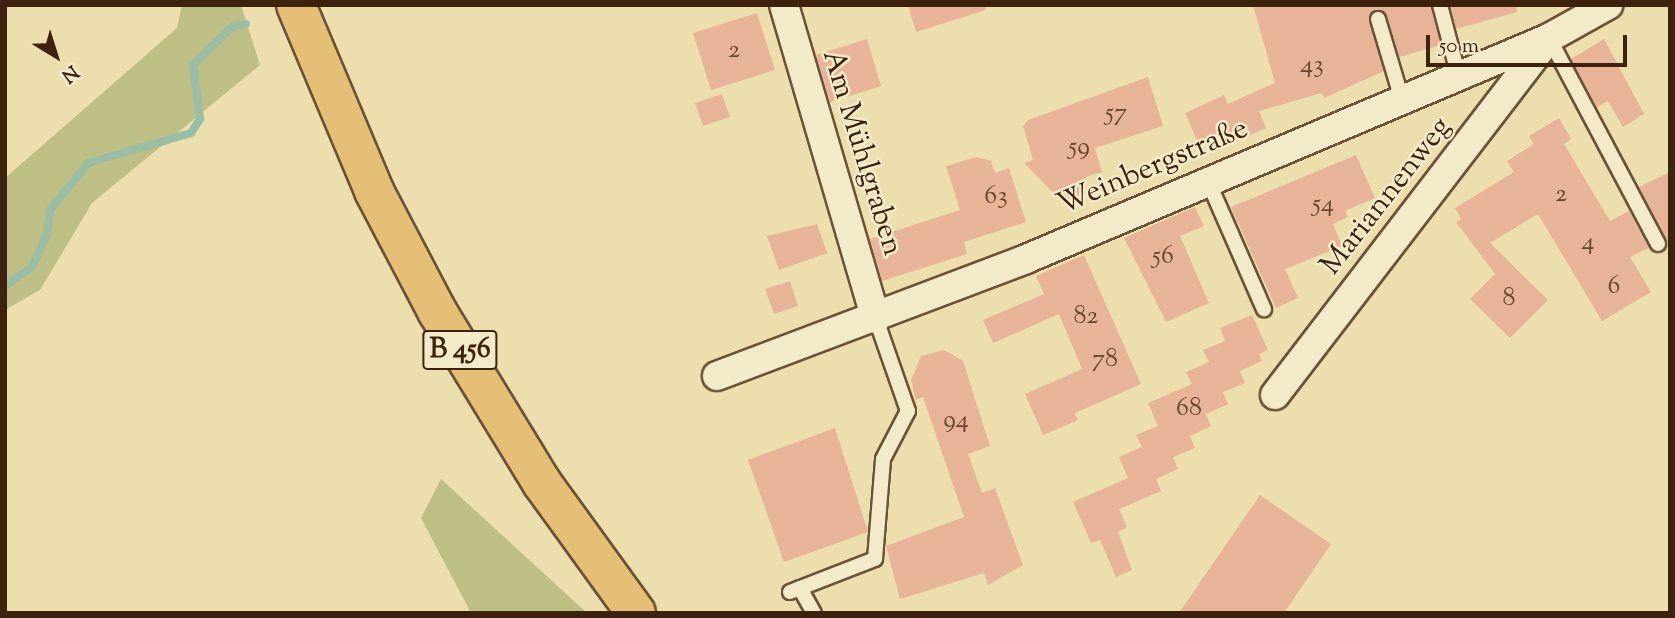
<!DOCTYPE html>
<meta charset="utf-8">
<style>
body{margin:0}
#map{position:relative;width:1675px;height:618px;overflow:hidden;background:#ecdead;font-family:"Sorts Mill Goudy",serif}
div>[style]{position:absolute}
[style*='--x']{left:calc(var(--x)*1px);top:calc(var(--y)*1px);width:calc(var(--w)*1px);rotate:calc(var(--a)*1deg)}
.green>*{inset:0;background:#bebf85}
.stream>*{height:8px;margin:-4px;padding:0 4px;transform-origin:4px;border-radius:4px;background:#9abda5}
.building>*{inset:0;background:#e8b497}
.roads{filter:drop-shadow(2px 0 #695235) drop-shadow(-2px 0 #695235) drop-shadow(0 2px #695235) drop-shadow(0 -2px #695235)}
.service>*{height:14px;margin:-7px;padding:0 7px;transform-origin:7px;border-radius:7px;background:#f3eaca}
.minor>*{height:28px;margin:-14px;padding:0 14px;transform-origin:14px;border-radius:14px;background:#f3eaca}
.primary>*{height:38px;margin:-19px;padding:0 19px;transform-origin:19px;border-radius:19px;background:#e6bf76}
span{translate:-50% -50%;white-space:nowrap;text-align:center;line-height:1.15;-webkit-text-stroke:5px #f3eaca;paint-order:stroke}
.number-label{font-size:26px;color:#684730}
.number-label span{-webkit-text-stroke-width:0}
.shield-label span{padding:2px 5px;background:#f3eaca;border:2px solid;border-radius:5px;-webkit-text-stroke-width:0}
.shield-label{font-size:28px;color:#3d230d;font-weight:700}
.street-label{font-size:30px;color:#3d230d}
.frame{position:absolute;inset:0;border:7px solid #3d230d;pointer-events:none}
.north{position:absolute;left:21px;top:21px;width:70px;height:70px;-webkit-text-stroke:5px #f3eaca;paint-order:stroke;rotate:142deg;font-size:19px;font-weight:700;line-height:28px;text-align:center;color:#3d230d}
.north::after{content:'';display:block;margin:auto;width:24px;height:32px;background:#3d230d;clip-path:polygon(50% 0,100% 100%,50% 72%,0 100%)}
.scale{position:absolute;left:1426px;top:35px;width:201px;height:32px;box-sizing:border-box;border:4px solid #3d230d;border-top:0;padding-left:9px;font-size:21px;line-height:24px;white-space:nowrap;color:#3d230d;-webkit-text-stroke:5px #f3eaca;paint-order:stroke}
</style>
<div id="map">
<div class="green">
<div style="clip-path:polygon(182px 5px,241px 5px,260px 65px,92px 203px,40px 290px,5px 310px,5px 178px,177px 28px)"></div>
<div style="clip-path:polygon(441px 479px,587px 613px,471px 613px,421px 518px)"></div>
</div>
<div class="stream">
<div style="--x:5;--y:286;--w:33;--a:-35"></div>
<div style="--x:32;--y:267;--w:35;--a:-65"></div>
<div style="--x:47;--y:235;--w:25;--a:-83"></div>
<div style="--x:50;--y:210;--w:60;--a:-51"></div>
<div style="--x:88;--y:163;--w:107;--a:-16.2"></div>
<div style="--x:191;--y:133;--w:17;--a:-57"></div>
<div style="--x:200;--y:119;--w:54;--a:-97.4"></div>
<div style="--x:193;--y:65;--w:56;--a:-44.3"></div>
<div style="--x:233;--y:26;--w:13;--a:-9"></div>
</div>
<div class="building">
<div style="clip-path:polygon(908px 5px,986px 5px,986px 10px,916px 32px)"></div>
<div style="clip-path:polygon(1253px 5px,1431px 5px,1441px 45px,1399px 57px,1387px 16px,1375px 10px,1369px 21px,1384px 71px,1324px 98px,1322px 93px,1259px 111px,1266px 128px,1226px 146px,1221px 134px,1199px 144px,1185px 113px,1224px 95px,1228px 104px,1275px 83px)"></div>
<div style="clip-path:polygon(1450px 5px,1516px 5px,1517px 12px,1456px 29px)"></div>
<div style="clip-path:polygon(757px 13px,775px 70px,711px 90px,693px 33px)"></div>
<div style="clip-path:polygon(867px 39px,881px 86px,830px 102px,816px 55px)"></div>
<div style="clip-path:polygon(1604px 39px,1644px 114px,1623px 127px,1608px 101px,1597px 107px,1571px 59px)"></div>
<div style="clip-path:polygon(1148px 77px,1163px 126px,1095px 148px,1102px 172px,1086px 177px,1078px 200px,1064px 204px,1024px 163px,1033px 160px,1023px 126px,1028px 120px)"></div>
<div style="clip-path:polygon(722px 94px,730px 117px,703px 126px,695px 103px)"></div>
<div style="clip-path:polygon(1559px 118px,1571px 139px,1564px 144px,1610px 221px,1629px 211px,1649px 248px,1630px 257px,1651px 292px,1602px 321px,1538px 214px,1490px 243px,1548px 300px,1510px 338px,1470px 299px,1495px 274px,1456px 222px,1461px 219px,1455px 208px,1514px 172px,1507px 161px,1534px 144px,1529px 136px)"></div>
<div style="clip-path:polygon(1356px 155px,1375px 198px,1345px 211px,1348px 217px,1333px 224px,1342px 246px,1285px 269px,1298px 298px,1276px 308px,1231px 207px)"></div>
<div style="clip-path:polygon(976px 157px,991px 161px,995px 173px,1009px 168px,1026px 222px,964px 242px,967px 254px,882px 281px,870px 239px,960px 210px,946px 166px)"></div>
<div style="clip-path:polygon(1670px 172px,1670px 246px,1639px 187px)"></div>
<div style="clip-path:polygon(1195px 207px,1204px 226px,1180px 236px,1209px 303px,1166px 322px,1124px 238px)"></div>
<div style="clip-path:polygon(817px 224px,827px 253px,779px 270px,767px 236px)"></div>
<div style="clip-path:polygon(1084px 255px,1141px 384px,1075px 413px,1078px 420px,1043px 435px,1025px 394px,1082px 369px,1059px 314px,993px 343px,983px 320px,1044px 294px,1036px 276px)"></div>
<div style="clip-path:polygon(790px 281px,798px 306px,774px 314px,765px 289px)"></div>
<div style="clip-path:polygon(1252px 315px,1268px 350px,1259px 354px,1262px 361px,1240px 371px,1245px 383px,1223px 392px,1228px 404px,1206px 414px,1211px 426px,1190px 436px,1195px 448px,1173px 457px,1178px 469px,1156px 479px,1161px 491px,1119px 509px,1127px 527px,1118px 532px,1132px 570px,1116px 577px,1100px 540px,1091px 543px,1073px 502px,1128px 478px,1119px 457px,1142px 447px,1136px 435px,1158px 426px,1148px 403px,1192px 384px,1186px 372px,1209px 362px,1203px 350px,1225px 341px,1220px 328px)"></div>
<div style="clip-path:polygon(944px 350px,963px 361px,990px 446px,968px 454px,982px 493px,995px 488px,1023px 565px,988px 585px,984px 573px,900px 599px,886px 546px,964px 517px,923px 397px,916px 400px,911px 380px,921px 356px)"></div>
<div style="clip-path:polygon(835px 428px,868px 532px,784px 562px,748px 460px)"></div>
<div style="clip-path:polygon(1260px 495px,1331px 544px,1284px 613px,1179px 613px)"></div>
</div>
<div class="roads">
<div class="service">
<div style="--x:1440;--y:5;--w:70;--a:75.2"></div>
<div style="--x:1378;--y:19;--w:80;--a:73.4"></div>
<div style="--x:1549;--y:38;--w:233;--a:62.1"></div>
<div style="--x:1208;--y:181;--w:140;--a:66.4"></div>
<div style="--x:800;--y:588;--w:29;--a:61"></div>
<div style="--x:790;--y:592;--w:91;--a:-21.2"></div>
<div style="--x:875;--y:559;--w:100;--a:-85.4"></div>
<div style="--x:883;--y:459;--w:54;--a:-62.5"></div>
<div style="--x:908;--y:411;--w:97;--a:-109.2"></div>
</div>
<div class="minor">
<div style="--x:784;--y:5;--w:327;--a:73.7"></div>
<div style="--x:717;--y:376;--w:330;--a:-20.7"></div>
<div style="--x:1026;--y:259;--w:568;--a:-22.91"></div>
<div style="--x:1549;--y:38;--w:68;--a:-29.2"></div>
<div style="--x:1275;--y:395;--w:450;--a:-52.5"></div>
</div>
<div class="primary">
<div style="--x:296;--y:5;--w:202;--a:67.2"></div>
<div style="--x:374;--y:191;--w:136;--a:62.3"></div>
<div style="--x:437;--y:311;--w:202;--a:58.6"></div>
<div style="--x:542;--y:483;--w:160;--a:54.1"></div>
</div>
</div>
<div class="number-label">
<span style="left:734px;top:51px">2</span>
<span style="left:1312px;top:66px">43</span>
<span style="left:1116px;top:114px">57</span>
<span style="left:1079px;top:148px">59</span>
<span style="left:1561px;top:195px">2</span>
<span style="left:996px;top:197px">63</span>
<span style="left:1323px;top:205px">54</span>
<span style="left:1588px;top:243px">4</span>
<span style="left:1163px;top:257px">56</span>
<span style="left:1614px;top:287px">6</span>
<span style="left:1509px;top:299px">8</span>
<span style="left:1086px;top:317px">82</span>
<span style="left:1105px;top:360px">78</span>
<span style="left:1189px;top:409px">68</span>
<span style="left:956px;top:421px">94</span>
</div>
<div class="shield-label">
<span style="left:460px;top:350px">B 456</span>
</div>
<div class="street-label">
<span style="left:861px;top:153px;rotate:73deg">Am Mühlgraben</span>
<span style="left:1153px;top:168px;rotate:-23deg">Weinbergstraße</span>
<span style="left:1387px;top:197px;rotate:-52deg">Mariannenweg</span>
</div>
<div class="frame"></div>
<div class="north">N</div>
<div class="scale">50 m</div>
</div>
